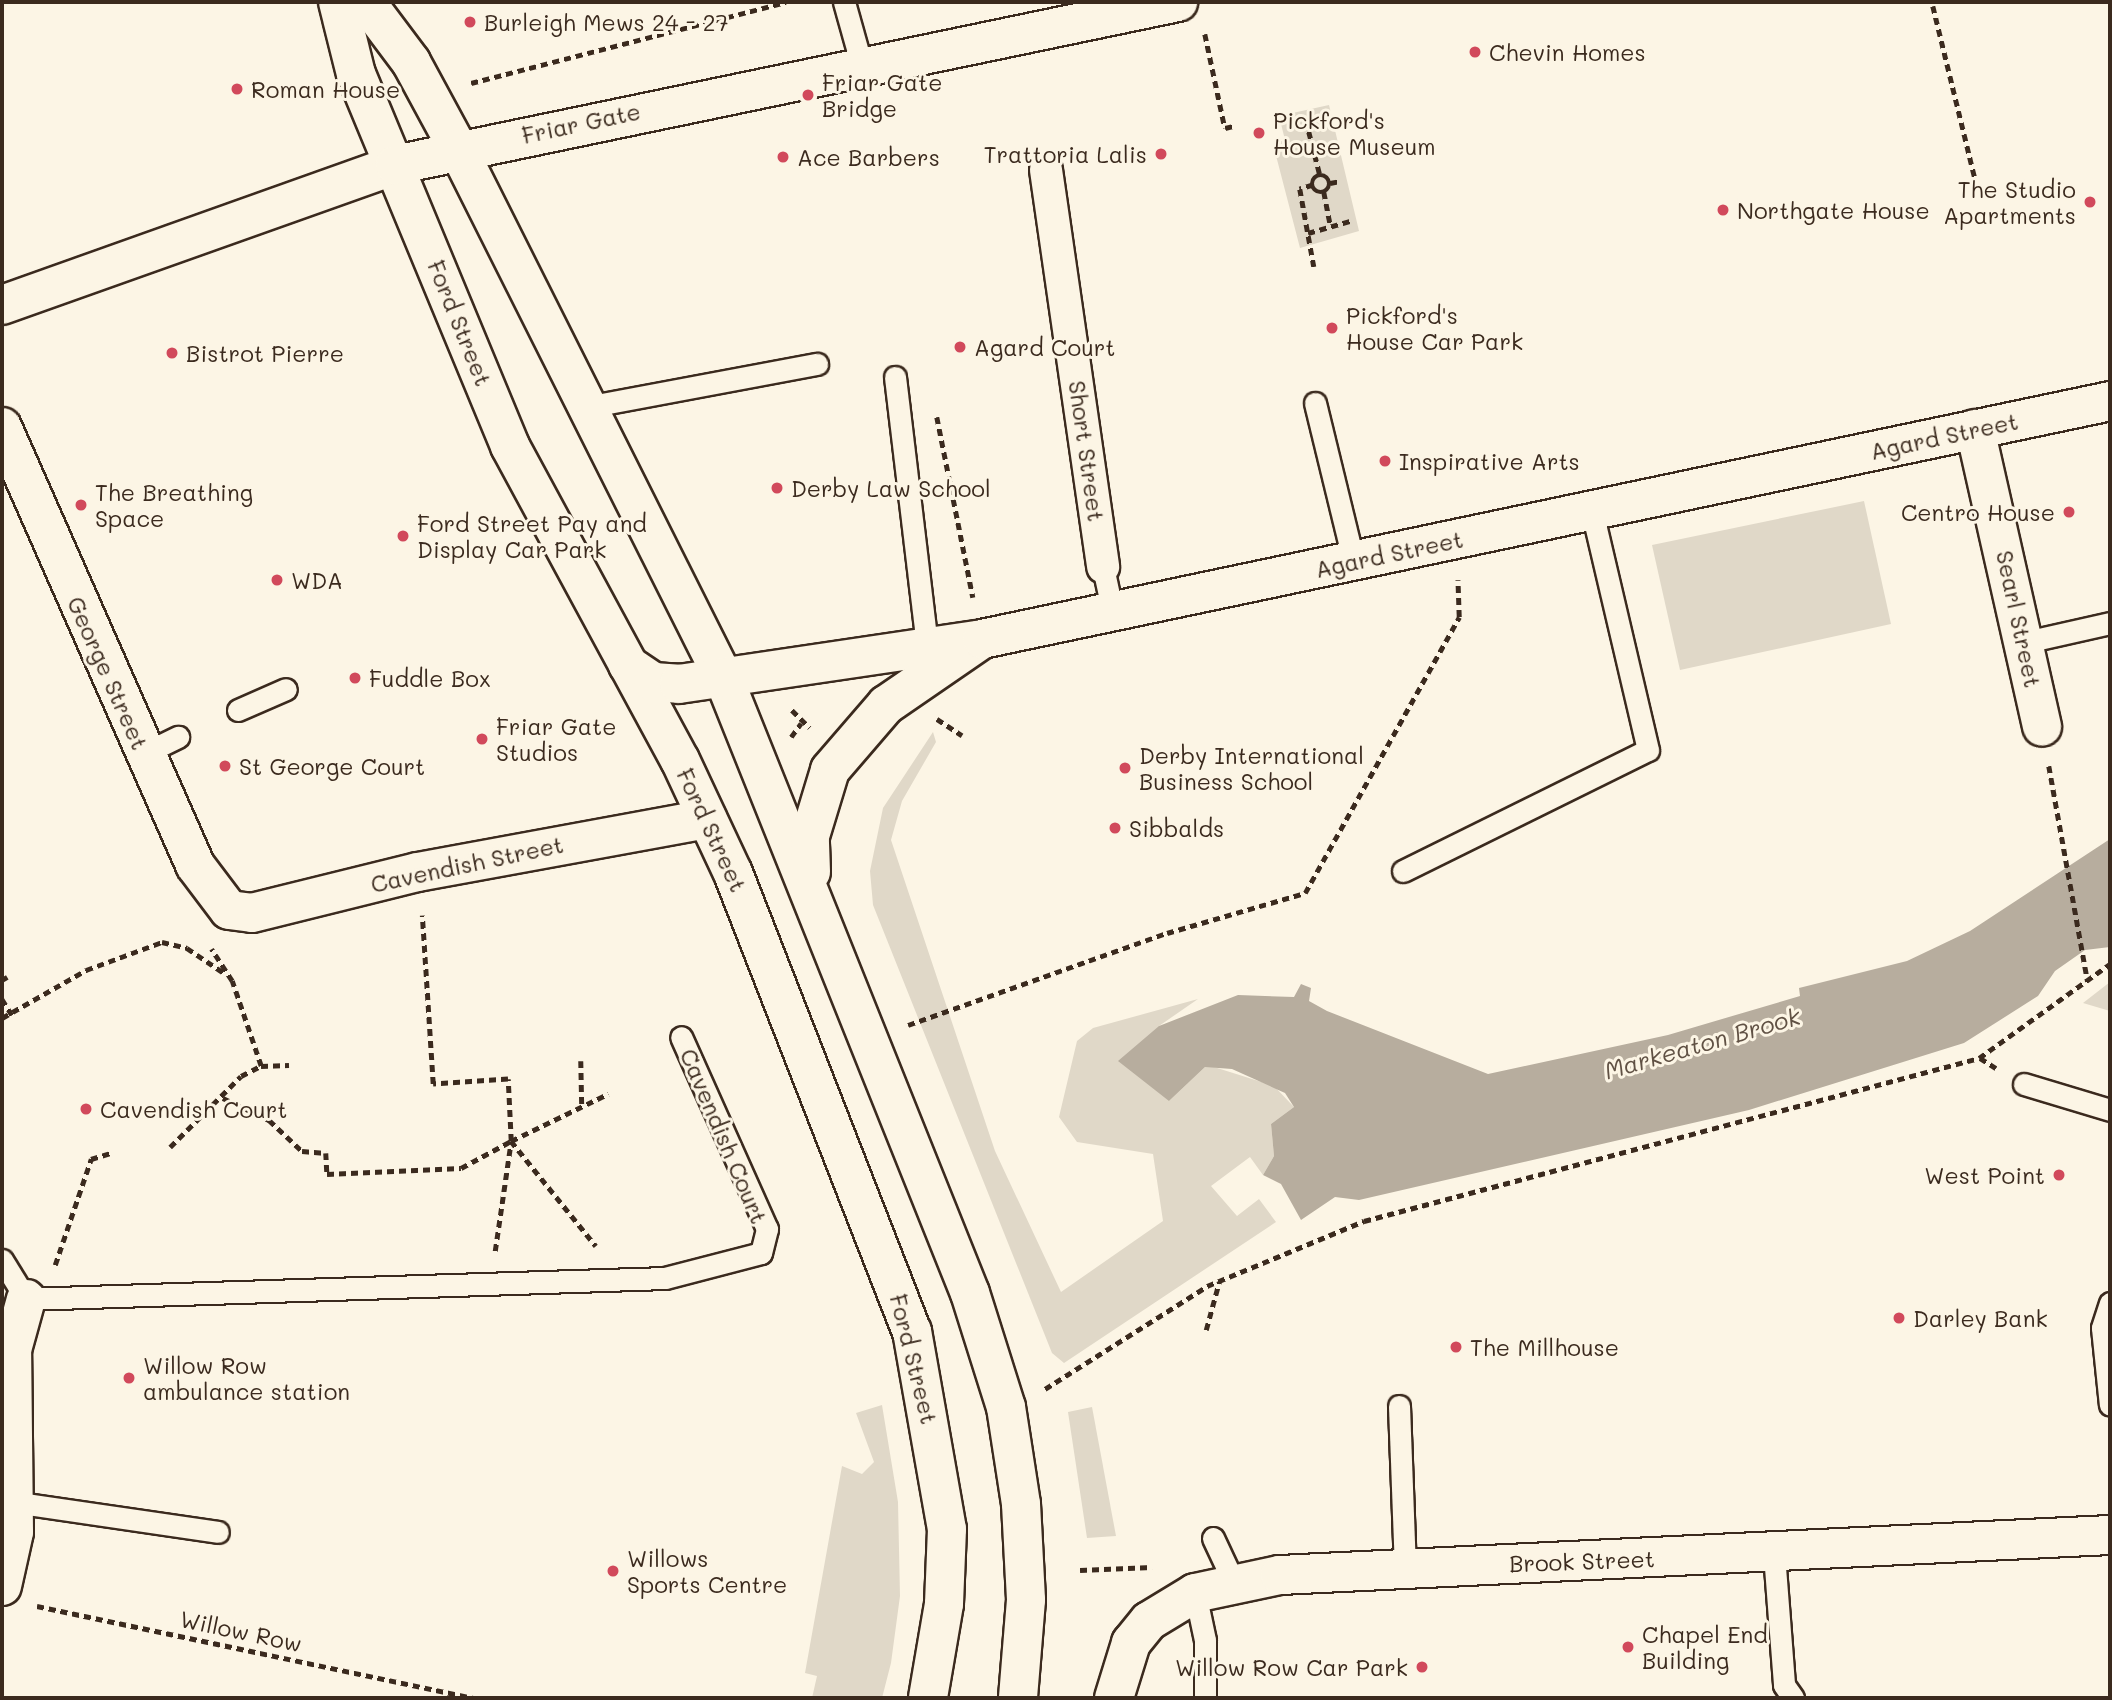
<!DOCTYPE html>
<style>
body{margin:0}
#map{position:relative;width:2112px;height:1700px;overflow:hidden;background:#fcf5e5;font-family:Mali,sans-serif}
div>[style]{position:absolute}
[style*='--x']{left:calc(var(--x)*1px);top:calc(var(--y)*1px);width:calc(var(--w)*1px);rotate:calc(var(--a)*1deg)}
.green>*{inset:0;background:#e0d8c8}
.water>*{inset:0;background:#b7ad9e}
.path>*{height:4.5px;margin-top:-2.25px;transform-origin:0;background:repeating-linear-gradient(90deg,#3b2a1e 0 7px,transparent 0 12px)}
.path>.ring{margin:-2.25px;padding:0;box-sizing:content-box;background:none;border:4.5px solid #3b2a1e;border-radius:50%}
.roads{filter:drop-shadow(2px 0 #3b2a1e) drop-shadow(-2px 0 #3b2a1e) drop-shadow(0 2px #3b2a1e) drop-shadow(0 -2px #3b2a1e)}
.service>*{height:21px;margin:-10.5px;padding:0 10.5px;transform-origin:10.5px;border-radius:10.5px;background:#fcf5e5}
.pedestrian>*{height:32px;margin:-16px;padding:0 16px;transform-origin:16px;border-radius:16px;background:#fcf5e5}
.minor>*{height:38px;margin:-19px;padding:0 19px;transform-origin:19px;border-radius:19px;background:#fcf5e5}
.tertiary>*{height:38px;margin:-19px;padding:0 19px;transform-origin:19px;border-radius:19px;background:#fcf5e5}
.primary>*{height:38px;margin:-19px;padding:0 19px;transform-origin:19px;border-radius:19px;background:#fcf5e5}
.dots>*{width:19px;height:19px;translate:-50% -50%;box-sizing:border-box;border:4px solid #fcf5e5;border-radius:50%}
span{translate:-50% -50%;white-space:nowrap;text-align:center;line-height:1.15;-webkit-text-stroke:6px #fcf5e5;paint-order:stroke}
.poi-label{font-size:23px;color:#3b2a1e}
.left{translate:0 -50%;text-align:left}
.right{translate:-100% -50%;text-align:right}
.street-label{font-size:23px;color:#3b2a1e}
.water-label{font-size:24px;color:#605144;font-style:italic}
.frame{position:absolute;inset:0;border:4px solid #3b2a1e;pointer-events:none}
</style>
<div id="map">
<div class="green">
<div style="clip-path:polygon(1329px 105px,1359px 231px,1300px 248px,1273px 144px,1285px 140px,1279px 116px)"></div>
<div style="clip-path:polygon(1864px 501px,1891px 624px,1680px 670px,1652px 545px)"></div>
<div style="clip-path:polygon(933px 732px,936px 742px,902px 801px,891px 840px,995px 1151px,1061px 1292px,1163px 1221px,1153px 1154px,1077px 1142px,1059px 1117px,1077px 1041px,1093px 1028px,1198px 999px,1159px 1026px,1169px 1101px,1205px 1067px,1214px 1067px,1274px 1086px,1294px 1107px,1271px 1124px,1274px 1156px,1263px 1175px,1250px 1157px,1211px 1186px,1237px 1216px,1259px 1199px,1276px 1222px,1064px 1363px,1052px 1353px,873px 905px,870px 871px,883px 808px)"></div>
<div style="clip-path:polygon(2110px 982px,2110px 1011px,2083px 1003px)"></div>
<div style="clip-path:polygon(882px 1405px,898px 1502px,900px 1596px,891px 1663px,882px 1698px,812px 1698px,817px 1676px,805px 1673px,842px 1466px,862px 1474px,874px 1462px,856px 1413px)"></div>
<div style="clip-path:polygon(1092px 1407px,1116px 1536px,1087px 1538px,1068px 1412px)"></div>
</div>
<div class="water">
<div style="clip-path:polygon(2110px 839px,2110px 947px,2085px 950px,2055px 971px,2038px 996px,1964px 1043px,1749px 1110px,1359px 1200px,1335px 1197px,1301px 1220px,1281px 1184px,1263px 1175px,1274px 1156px,1271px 1124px,1294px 1107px,1285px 1093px,1232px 1069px,1205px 1067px,1169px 1101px,1118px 1061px,1159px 1026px,1238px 995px,1294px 997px,1301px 984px,1311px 988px,1309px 1001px,1327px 1011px,1488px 1074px,1668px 1035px,1800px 996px,1799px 988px,1907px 961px,1970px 931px)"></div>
</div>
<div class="path">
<div style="--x:1933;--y:6;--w:177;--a:76.3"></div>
<div style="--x:1205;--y:34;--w:96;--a:78"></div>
<div style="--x:1225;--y:128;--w:8;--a:-14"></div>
<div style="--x:471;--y:83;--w:325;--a:-14.4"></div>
<div style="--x:1306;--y:120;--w:57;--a:75.7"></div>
<div class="ring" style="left:1312px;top:175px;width:13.5px;height:13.5px"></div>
<div style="--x:1330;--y:183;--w:10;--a:-11"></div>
<div style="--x:1313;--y:185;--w:14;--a:163"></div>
<div style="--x:1300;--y:189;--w:79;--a:79.8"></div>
<div style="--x:1324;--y:192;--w:36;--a:79"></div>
<div style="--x:1308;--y:233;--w:44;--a:-15.9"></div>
<div style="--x:937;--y:417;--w:184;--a:78.7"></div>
<div style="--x:792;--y:710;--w:25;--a:45"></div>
<div style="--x:937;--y:719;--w:30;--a:33"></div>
<div style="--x:791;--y:737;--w:17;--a:-54"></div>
<div style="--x:2049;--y:766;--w:219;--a:79.8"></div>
<div style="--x:2;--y:980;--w:6;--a:-31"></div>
<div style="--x:2;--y:999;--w:19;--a:58"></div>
<div style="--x:2;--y:1018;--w:97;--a:-29.7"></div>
<div style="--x:86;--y:970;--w:81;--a:-20.2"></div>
<div style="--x:162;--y:942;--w:26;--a:13"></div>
<div style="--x:187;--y:948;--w:45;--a:34"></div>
<div style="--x:908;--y:1025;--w:275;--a:-19.6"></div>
<div style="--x:1167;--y:933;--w:144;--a:-16.2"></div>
<div style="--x:1305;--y:893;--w:316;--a:-60.8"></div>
<div style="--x:1459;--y:617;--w:37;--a:-92"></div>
<div style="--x:1980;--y:1058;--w:19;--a:32"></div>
<div style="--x:581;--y:1061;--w:46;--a:88.8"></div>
<div style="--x:261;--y:1066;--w:28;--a:-2"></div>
<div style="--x:223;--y:1098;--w:51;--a:25.6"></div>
<div style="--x:269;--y:1120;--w:45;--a:43.2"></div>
<div style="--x:302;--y:1151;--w:24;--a:5"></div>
<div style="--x:326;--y:1153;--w:21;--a:87"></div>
<div style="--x:327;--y:1174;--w:134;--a:-2.6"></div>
<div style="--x:461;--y:1168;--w:57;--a:-28.4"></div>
<div style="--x:511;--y:1141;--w:62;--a:-92.8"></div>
<div style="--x:508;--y:1079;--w:75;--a:176.2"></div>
<div style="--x:433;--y:1084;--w:169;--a:-93.7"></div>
<div style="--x:511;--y:1141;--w:135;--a:51"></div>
<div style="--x:511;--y:1141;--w:108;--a:-25.9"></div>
<div style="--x:170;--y:1147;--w:100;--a:-45"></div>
<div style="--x:241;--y:1076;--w:22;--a:-27"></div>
<div style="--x:261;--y:1066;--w:90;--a:-108.8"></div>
<div style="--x:232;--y:981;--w:38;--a:-123"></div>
<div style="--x:495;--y:1251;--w:111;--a:-81.7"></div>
<div style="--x:55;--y:1265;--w:112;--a:-71.2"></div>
<div style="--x:91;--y:1159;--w:21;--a:-17"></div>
<div style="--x:1206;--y:1330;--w:50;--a:-74.8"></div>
<div style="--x:1045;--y:1389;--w:192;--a:-32.4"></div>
<div style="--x:1207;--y:1286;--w:170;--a:-22.5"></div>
<div style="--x:1364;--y:1221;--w:636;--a:-14.84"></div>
<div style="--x:1979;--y:1058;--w:161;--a:-35.7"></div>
<div style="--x:1080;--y:1570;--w:72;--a:-2.4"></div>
<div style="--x:37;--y:1606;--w:447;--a:11.9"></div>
</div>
<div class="roads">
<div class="service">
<div style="--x:844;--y:2;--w:63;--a:74.4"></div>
<div style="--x:895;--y:377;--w:269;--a:83.2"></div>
<div style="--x:1315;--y:403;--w:165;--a:76.3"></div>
<div style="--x:592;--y:406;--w:229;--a:-10.6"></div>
<div style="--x:1103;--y:567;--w:43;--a:77.9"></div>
<div style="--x:2026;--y:642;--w:86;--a:-12.7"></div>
<div style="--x:238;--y:710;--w:52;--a:-23.6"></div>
<div style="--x:145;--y:753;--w:37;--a:-26"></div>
<div style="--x:1403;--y:871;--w:273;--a:-26.3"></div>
<div style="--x:1648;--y:750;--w:245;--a:-103.2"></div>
<div style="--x:2024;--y:1084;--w:90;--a:16.8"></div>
<div style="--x:2;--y:1260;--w:46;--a:58.4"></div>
<div style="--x:26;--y:1299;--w:639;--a:-1.88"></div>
<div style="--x:665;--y:1278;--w:99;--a:-14.6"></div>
<div style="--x:761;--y:1253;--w:25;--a:-76"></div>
<div style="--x:767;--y:1229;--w:210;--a:-114.1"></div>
<div style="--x:2110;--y:1303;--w:26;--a:108"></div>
<div style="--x:2102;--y:1328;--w:77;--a:84.1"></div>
<div style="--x:1399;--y:1406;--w:162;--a:87.9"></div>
<div style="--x:6;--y:1501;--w:214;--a:8.3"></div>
<div style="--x:1213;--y:1538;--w:52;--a:64.9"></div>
<div style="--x:1774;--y:1554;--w:131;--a:85.6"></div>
<div style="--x:1784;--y:1685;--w:16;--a:55"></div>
<div style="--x:1195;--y:1593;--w:48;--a:78"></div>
<div style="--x:1205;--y:1640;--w:58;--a:90"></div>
</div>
<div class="pedestrian">
<div style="--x:1046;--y:170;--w:401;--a:81.8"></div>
</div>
<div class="minor">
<div style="--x:2;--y:427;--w:479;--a:66.2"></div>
<div style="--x:195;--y:865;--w:56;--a:52.9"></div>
<div style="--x:229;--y:910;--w:23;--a:7"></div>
<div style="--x:252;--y:913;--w:171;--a:-13.9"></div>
<div style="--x:418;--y:872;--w:294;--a:-10.4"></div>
<div style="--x:1975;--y:429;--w:305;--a:77.3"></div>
<div style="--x:2;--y:1586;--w:55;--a:-77.5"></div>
<div style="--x:14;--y:1532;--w:182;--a:-90.6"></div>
<div style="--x:12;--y:1350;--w:53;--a:-74.6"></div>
<div style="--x:1114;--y:1698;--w:58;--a:-72.8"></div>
<div style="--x:1131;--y:1643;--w:28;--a:-51"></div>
<div style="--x:1149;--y:1621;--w:54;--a:-31.3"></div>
<div style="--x:1195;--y:1593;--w:87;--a:-12"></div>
<div style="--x:1280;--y:1575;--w:831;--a:-2.76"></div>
</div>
<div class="tertiary">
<div style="--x:2;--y:305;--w:417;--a:-19.6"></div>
</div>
<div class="primary">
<div style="--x:338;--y:2;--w:74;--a:76"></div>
<div style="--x:356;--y:74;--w:403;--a:67.5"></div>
<div style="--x:510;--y:446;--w:357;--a:61.6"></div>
<div style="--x:680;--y:760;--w:125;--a:64.9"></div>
<div style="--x:733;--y:873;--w:492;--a:68.7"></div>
<div style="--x:912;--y:1331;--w:201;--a:80"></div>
<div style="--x:947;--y:1529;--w:75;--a:92.3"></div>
<div style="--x:944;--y:1604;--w:95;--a:99.7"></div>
<div style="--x:366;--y:2;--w:75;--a:53.1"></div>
<div style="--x:411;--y:62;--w:99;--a:61.6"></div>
<div style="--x:458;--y:149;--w:593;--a:63.35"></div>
<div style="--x:724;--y:679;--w:661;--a:68.17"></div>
<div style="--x:970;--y:1293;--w:120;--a:72.5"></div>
<div style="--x:1006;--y:1407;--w:98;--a:81.2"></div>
<div style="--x:1021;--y:1504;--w:96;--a:87"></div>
<div style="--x:1026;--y:1600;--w:98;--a:94.7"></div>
<div style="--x:395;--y:165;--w:800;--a:-11.76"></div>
<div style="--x:628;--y:665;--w:30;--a:34"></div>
<div style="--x:653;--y:682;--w:26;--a:4"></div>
<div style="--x:679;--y:684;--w:300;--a:-8.4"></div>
<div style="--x:811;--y:872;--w:36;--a:-92"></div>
<div style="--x:810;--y:836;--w:69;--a:-73.1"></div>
<div style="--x:830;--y:770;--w:86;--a:-49.3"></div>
<div style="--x:886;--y:705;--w:116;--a:-34.5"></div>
<div style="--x:982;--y:639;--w:1153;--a:-11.91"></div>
</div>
</div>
<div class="dots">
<div style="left:470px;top:22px;background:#d1495b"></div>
<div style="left:1475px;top:52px;background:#d1495b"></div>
<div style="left:237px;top:89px;background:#d1495b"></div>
<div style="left:808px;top:95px;background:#d1495b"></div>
<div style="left:1259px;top:133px;background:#d1495b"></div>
<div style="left:1161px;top:154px;background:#d1495b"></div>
<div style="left:783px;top:157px;background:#d1495b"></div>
<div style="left:2090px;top:202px;background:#d1495b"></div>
<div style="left:1723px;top:210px;background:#d1495b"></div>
<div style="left:1332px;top:328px;background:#d1495b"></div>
<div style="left:960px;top:347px;background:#d1495b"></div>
<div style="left:172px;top:353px;background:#d1495b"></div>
<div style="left:1385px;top:461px;background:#d1495b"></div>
<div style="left:777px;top:488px;background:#d1495b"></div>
<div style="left:81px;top:505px;background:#d1495b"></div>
<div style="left:2069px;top:512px;background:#d1495b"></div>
<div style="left:403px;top:536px;background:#d1495b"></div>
<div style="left:277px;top:580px;background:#d1495b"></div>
<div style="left:355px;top:678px;background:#d1495b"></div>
<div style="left:482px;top:739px;background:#d1495b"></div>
<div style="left:225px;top:766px;background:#d1495b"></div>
<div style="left:1125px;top:768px;background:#d1495b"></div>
<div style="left:1115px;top:828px;background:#d1495b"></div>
<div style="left:86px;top:1109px;background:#d1495b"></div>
<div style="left:2059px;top:1175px;background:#d1495b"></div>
<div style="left:1899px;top:1318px;background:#d1495b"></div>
<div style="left:1456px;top:1347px;background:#d1495b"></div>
<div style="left:129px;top:1378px;background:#d1495b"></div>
<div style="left:613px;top:1571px;background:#d1495b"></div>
<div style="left:1628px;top:1647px;background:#d1495b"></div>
<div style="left:1422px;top:1667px;background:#d1495b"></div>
</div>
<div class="poi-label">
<span class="left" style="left:484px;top:22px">Burleigh Mews 24 - 27</span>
<span class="left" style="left:1489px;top:52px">Chevin Homes</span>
<span class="left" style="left:822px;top:95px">Friar Gate<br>Bridge</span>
<span class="left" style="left:251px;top:89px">Roman House</span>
<span class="left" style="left:1273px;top:133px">Pickford's<br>House Museum</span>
<span class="right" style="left:1147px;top:154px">Trattoria Lalis</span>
<span class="left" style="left:797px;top:157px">Ace Barbers</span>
<span class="right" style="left:2076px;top:202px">The Studio<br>Apartments</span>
<span class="left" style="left:1737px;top:210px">Northgate House</span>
<span class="left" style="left:1346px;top:328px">Pickford's<br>House Car Park</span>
<span class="left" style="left:974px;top:347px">Agard Court</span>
<span class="left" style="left:186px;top:353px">Bistrot Pierre</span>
<span class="left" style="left:1399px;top:461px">Inspirative Arts</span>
<span class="left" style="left:791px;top:488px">Derby Law School</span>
<span class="left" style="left:95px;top:505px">The Breathing<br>Space</span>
<span class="right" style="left:2055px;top:512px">Centro House</span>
<span class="left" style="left:417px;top:536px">Ford Street Pay and<br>Display Car Park</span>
<span class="left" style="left:291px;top:580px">WDA</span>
<span class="left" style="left:369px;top:678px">Fuddle Box</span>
<span class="left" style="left:496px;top:739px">Friar Gate<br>Studios</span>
<span class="left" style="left:1139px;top:768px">Derby International<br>Business School</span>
<span class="left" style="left:239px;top:766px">St George Court</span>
<span class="left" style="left:1129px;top:828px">Sibbalds</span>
<span class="left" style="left:100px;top:1109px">Cavendish Court</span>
<span class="right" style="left:2045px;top:1175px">West Point</span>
<span class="left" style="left:1913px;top:1318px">Darley Bank</span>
<span class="left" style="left:1470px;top:1347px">The Millhouse</span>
<span class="left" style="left:143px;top:1378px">Willow Row<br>ambulance station</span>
<span class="left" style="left:627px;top:1571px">Willows<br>Sports Centre</span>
<span class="left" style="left:1642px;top:1647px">Chapel End<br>Building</span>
<span class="right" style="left:1408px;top:1667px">Willow Row Car Park</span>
</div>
<div class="street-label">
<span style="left:581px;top:123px;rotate:-12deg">Friar Gate</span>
<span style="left:460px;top:323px;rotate:68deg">Ford Street</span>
<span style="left:1944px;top:436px;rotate:-12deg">Agard Street</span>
<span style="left:1087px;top:451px;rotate:82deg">Short Street</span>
<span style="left:1389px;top:554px;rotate:-12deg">Agard Street</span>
<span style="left:2019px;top:619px;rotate:78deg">Searl Street</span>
<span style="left:108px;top:673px;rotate:66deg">George Street</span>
<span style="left:712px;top:830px;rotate:65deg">Ford Street</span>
<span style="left:467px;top:864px;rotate:-12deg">Cavendish Street</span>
<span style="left:724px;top:1136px;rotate:67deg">Cavendish Court</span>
<span style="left:914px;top:1359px;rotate:76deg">Ford Street</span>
<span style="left:1582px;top:1561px;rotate:-2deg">Brook Street</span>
<span style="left:241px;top:1631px;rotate:12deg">Willow Row</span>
</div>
<div class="water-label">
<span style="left:1702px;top:1043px;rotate:-16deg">Markeaton Brook</span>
</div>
<div class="frame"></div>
</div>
